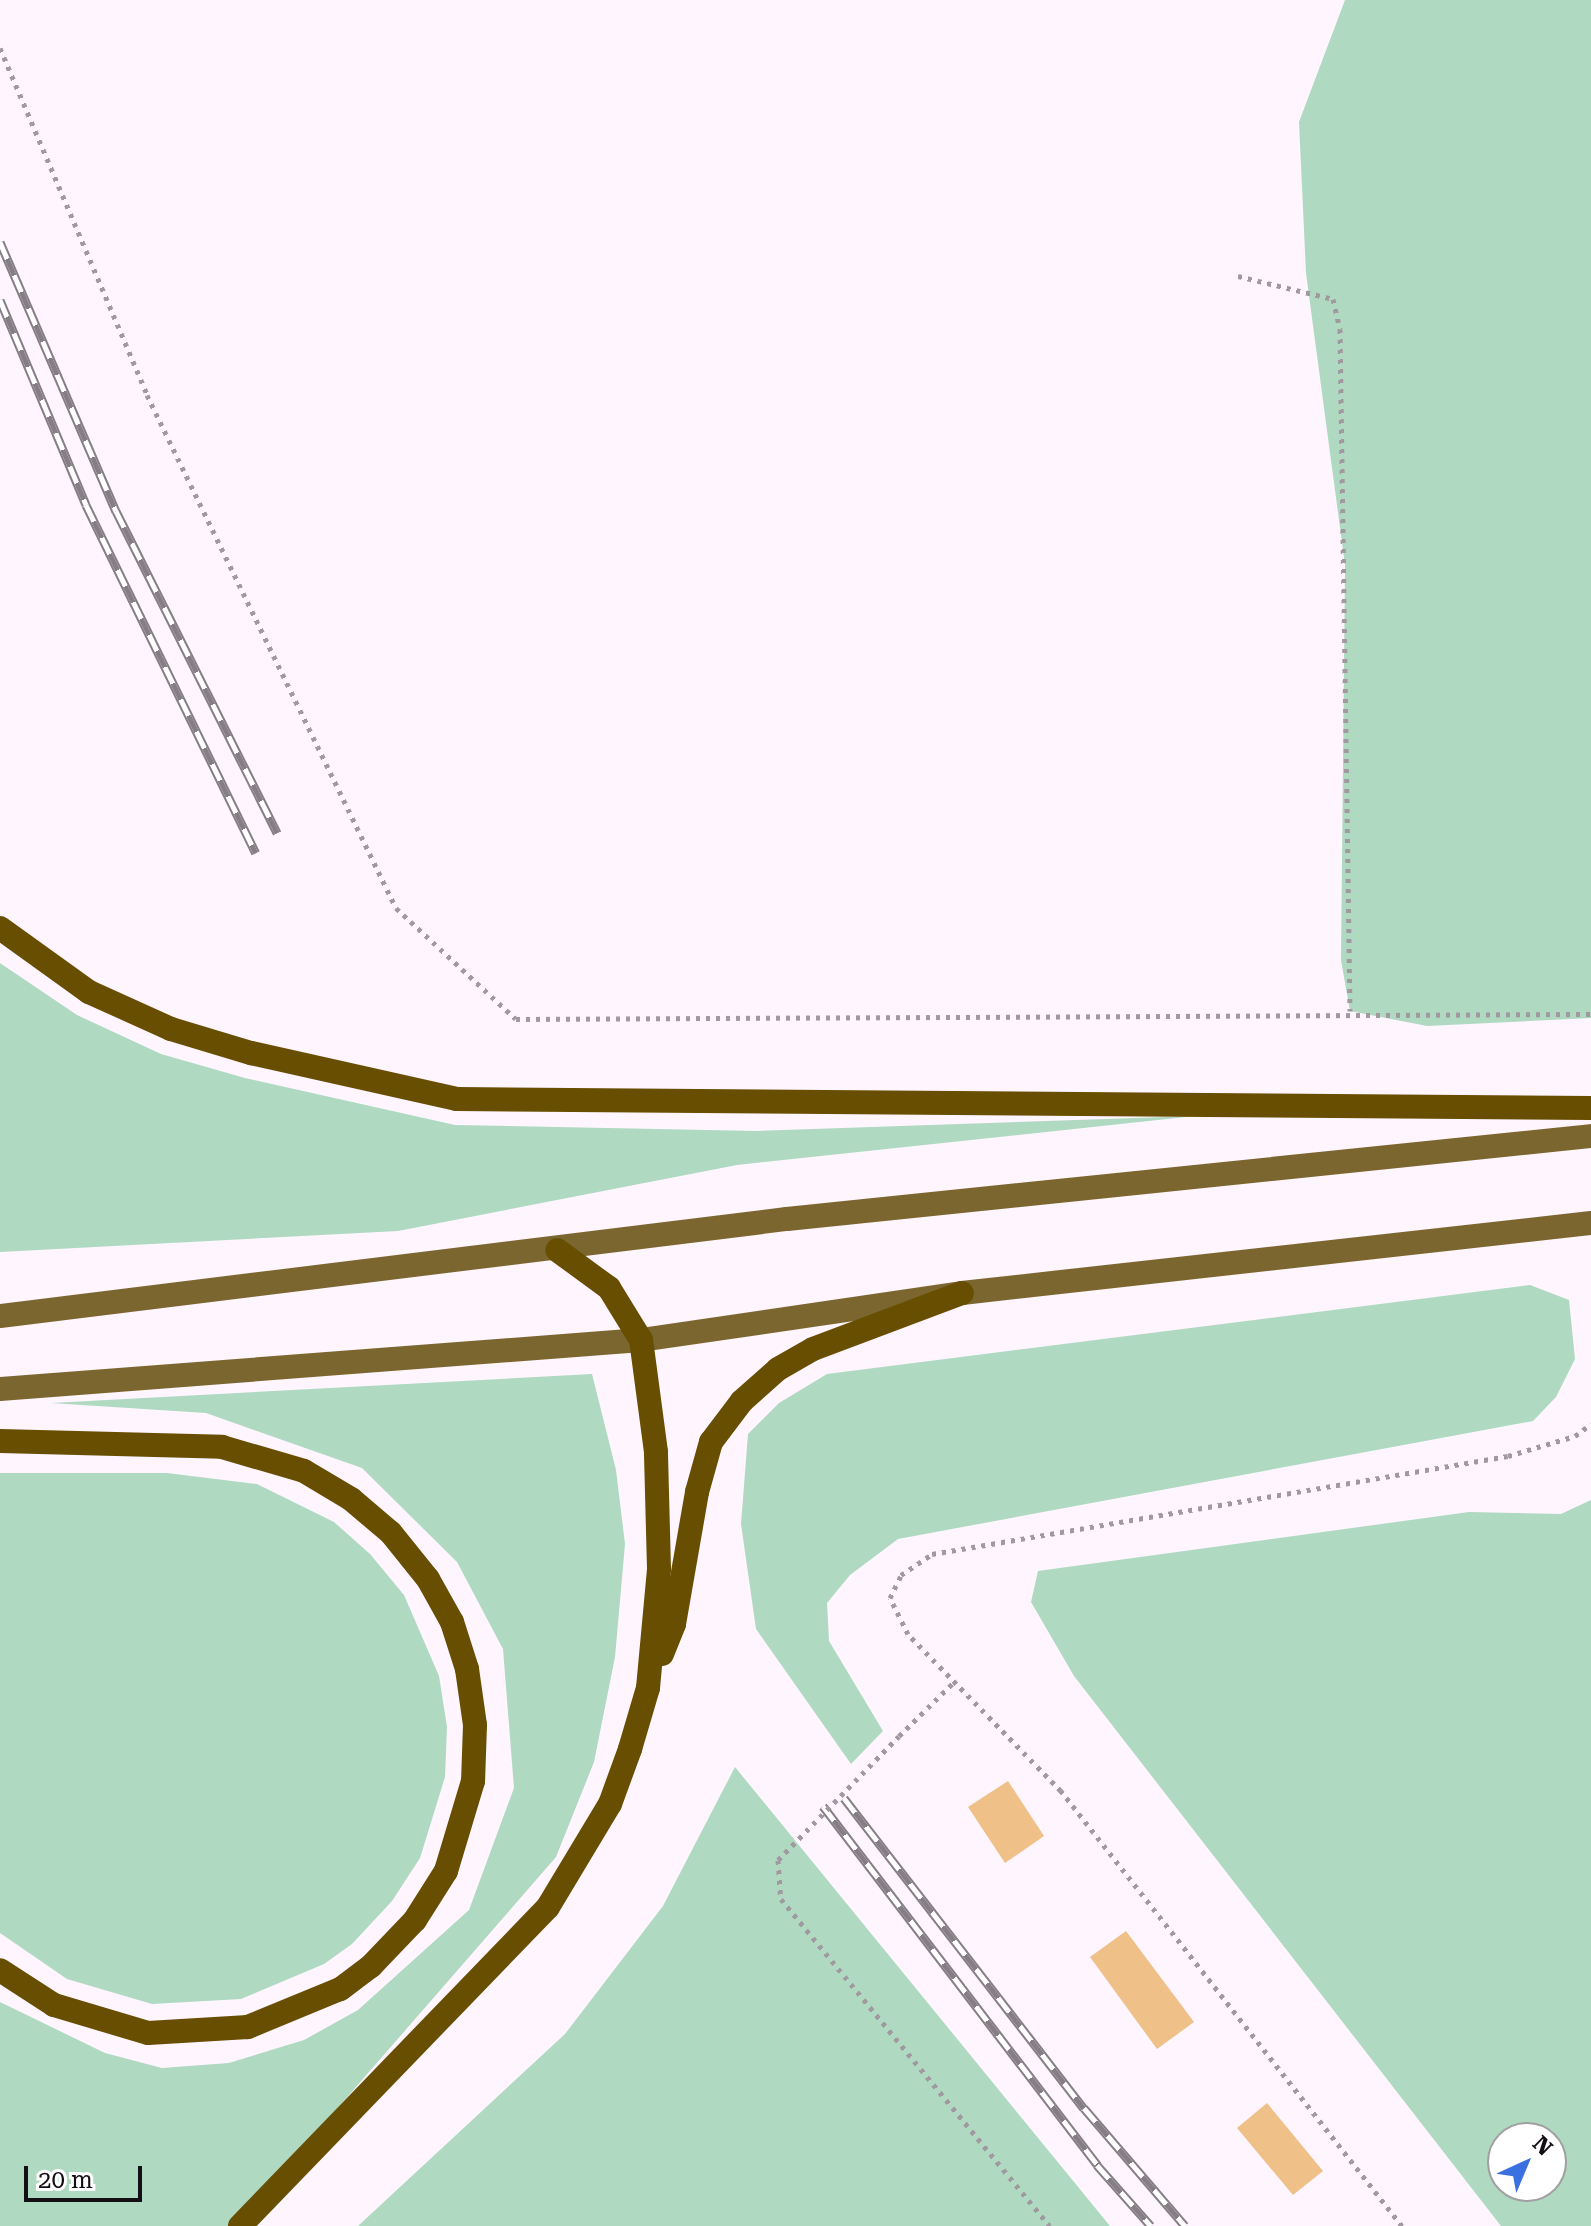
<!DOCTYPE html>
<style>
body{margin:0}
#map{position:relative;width:1591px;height:2226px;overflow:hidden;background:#fef5fe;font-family:"Roboto Serif",serif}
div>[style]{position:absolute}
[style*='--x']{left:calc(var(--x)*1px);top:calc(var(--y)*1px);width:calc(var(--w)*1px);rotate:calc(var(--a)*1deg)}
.green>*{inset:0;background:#afd9c0}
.building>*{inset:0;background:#efc087}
.path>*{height:5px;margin-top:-2.5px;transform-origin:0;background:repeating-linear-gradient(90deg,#a099a0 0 4px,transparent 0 10px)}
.primary>*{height:24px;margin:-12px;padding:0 12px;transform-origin:12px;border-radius:12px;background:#7c6630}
.motorway>*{height:24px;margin:-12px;padding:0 12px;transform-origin:12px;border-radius:12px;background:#684e00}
.rail>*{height:9px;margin-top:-4.5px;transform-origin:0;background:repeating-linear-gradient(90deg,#fff 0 18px,#857e85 0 36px);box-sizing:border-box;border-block:2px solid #857e85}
.path-bridge>*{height:5px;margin-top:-2.5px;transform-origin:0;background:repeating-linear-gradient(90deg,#a099a0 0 4px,transparent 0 10px)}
span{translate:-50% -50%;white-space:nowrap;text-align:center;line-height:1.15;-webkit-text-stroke:6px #fff;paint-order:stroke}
.north{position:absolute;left:1487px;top:2122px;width:80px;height:80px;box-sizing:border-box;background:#fff;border:2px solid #a19fa1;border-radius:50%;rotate:44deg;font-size:22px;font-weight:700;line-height:32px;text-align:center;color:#140f14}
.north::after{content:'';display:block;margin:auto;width:28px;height:36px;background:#3b70e0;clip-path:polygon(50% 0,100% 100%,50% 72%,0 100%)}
.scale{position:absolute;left:24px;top:2166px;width:118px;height:36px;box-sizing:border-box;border:4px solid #140f14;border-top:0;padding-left:10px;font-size:24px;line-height:28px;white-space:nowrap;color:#140f14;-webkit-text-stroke:6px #fff;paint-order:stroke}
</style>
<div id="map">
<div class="green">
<div style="clip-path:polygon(1345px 0,1591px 0,1591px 1018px,1427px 1026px,1350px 1011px,1341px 960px,1345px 565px,1306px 273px,1299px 122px)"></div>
<div style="clip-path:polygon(0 963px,77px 1015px,161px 1054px,245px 1078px,455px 1125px,756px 1131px,1195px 1116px,737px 1165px,398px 1231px,0 1252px)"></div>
<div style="clip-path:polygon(1530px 1285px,1569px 1300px,1575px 1359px,1556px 1397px,1533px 1421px,898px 1539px,850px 1575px,827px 1603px,829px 1641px,883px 1731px,851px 1764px,756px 1629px,741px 1524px,748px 1434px,779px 1403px,827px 1374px)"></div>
<div style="clip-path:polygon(592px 1374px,616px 1470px,625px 1544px,615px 1657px,594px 1762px,556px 1857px,235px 2226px,0 2226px,0 2002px,105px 2053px,162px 2068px,229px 2063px,304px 2040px,358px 2010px,469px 1910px,514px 1788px,503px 1649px,457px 1562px,362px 1468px,206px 1413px,51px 1403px)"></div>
<div style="clip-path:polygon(0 1473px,167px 1473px,257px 1484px,334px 1522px,370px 1554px,404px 1595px,439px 1676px,447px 1727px,445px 1777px,420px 1858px,392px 1901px,352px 1944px,324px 1964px,241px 1999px,152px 2004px,67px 1979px,0 1933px)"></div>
<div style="clip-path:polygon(evenodd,1591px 1500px,1591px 2226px,1501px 2226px,1074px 1676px,1031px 1602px,1038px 1571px,1469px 1512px,1561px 1514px,1591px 1500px,1503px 2138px,1551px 2138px,1551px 2186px,1503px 2186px,1503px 2138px)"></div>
<div style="clip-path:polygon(735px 1767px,1110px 2226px,358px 2226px,565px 2034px,663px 1906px)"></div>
</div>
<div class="building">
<div style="clip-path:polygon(1008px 1781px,1044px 1836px,1005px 1863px,968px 1807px)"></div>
<div style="clip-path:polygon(1126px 1931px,1194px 2022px,1157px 2049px,1090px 1957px)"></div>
<div style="clip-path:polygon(1267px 2103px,1323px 2171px,1293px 2195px,1237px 2128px)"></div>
</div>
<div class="path">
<div style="--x:0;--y:48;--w:377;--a:67"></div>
<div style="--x:147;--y:395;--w:570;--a:64.11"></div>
<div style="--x:396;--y:908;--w:163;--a:42.8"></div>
<div style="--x:516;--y:1019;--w:1075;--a:-0.27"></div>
<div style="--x:1238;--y:276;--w:98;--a:13.6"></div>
<div style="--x:1333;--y:299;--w:31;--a:77"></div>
<div style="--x:1340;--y:329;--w:682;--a:89.16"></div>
<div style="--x:899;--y:1736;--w:76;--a:-44.5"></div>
<div style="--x:778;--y:1860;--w:39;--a:86"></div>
<div style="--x:781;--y:1899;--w:423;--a:50.6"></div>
<div style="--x:1402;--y:2226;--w:553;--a:-128.09"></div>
<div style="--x:1061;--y:1791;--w:219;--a:-134.3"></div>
<div style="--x:908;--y:1634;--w:40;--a:-116.6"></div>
<div style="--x:890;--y:1598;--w:25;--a:-64"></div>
<div style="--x:901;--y:1575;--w:37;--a:-34"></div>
<div style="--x:932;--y:1554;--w:584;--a:-9.66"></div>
<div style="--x:1508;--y:1456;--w:70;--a:-16.6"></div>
<div style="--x:1575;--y:1436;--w:20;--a:-37"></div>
</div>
<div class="primary">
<div style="--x:0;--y:1316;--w:793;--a:-7.03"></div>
<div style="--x:787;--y:1219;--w:808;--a:-5.89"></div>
<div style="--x:0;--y:1389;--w:643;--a:-4.37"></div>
<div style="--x:641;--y:1340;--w:324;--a:-8.3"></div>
<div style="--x:962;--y:1293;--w:633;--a:-6.35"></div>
</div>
<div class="motorway">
<div style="--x:0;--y:928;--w:110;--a:35.7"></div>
<div style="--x:89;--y:992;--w:90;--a:24.3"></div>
<div style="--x:171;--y:1029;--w:84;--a:16.7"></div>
<div style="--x:251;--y:1053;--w:211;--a:12.6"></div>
<div style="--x:457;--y:1099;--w:1134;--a:0.45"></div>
<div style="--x:0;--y:1441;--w:222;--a:1.5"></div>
<div style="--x:222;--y:1447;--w:85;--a:16.3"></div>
<div style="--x:304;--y:1471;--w:55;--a:30.8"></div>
<div style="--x:351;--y:1499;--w:52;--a:40.4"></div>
<div style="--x:391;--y:1533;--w:59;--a:51.2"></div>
<div style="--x:428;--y:1579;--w:49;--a:60.8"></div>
<div style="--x:452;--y:1622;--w:49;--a:72.3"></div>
<div style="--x:467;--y:1669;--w:57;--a:81.9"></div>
<div style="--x:475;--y:1725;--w:56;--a:92"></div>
<div style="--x:473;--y:1781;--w:94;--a:106.7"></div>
<div style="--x:446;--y:1871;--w:58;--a:122.3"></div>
<div style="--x:415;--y:1920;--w:64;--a:133.7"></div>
<div style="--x:371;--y:1966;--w:39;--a:143"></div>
<div style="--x:340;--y:1989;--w:100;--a:157.6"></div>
<div style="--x:248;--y:2027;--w:100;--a:176.6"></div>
<div style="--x:148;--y:2033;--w:98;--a:-163.4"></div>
<div style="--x:54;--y:2005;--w:64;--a:-147.1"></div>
<div style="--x:662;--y:1654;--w:32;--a:-68"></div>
<div style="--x:674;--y:1624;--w:134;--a:-80.1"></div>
<div style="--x:697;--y:1492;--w:52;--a:-74.4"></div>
<div style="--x:711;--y:1442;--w:51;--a:-52.9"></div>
<div style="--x:742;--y:1401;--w:48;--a:-41.6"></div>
<div style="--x:778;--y:1369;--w:40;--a:-29.7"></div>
<div style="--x:813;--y:1349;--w:159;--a:-20.6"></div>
<div style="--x:240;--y:2226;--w:443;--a:-46"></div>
<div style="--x:548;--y:1907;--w:120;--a:-59"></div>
<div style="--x:610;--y:1804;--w:59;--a:-70"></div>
<div style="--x:630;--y:1749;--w:64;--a:-73.6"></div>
<div style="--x:648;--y:1688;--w:120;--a:-84.7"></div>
<div style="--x:659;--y:1569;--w:117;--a:-91.5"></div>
<div style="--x:656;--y:1452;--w:113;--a:-97.6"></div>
<div style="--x:641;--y:1340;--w:61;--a:-121.6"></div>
<div style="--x:609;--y:1288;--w:64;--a:-143.8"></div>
</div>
<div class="rail">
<div style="--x:0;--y:242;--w:293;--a:66.7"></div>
<div style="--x:116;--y:511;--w:360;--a:63.4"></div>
<div style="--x:0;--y:300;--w:222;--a:67.2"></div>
<div style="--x:86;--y:505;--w:387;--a:64"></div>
<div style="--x:844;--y:1798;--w:392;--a:52.3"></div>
<div style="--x:1084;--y:2108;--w:155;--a:49.4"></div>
<div style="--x:823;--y:1806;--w:452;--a:52.6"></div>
<div style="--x:1097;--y:2165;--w:81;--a:48.5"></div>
</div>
<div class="path-bridge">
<div style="--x:778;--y:1860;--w:173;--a:-45.7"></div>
</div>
<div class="north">N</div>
<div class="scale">20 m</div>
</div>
